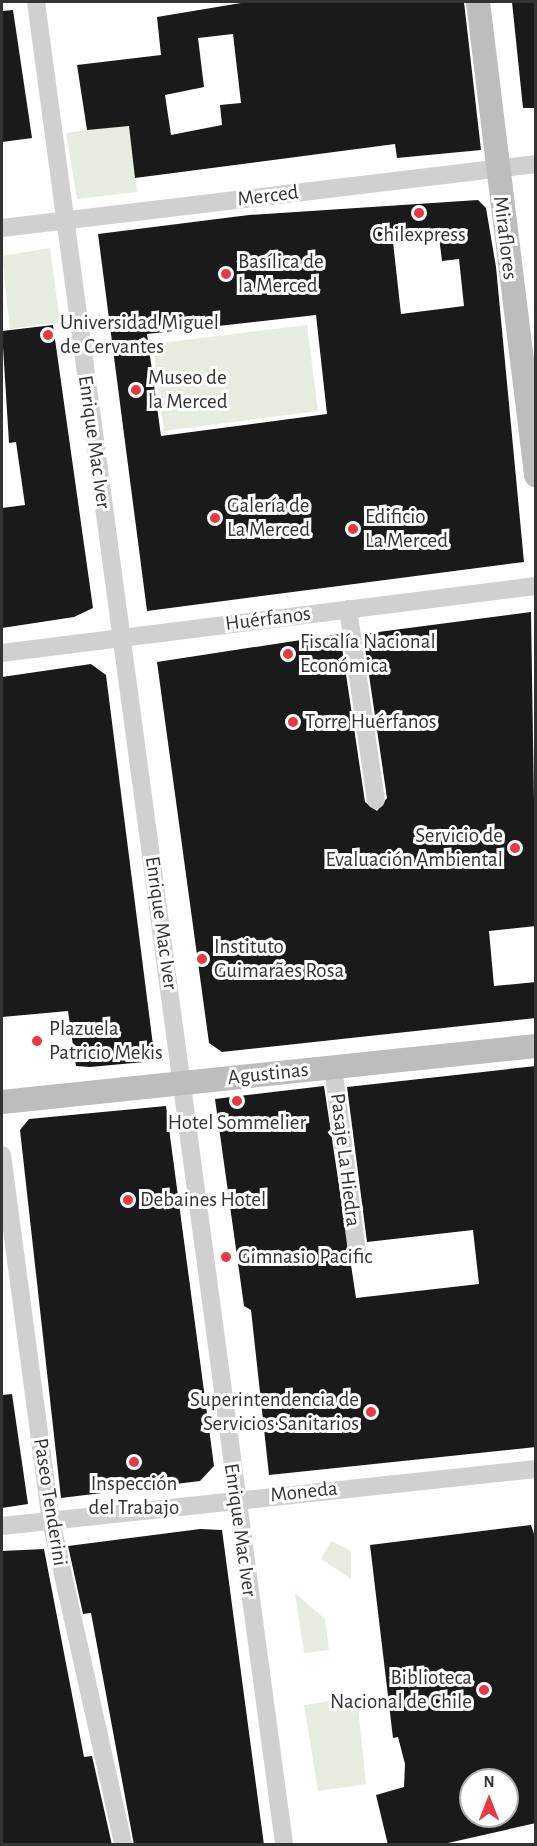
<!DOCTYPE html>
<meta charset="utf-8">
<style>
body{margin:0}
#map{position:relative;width:537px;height:1846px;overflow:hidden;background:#fff;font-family:"Alegreya Sans",sans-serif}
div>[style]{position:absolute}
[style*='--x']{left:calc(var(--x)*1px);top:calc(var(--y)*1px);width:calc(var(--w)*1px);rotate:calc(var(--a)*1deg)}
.green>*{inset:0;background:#e6ecdf}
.building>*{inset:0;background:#1a1a1a}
.street>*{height:18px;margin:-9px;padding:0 9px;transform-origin:9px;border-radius:9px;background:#d0d0d0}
.secondary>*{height:24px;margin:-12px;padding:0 12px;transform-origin:12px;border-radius:12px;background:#bdbdbd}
.dots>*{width:16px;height:16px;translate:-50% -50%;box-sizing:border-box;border:3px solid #fff;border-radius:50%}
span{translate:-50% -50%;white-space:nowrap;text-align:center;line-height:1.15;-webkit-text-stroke:6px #fff;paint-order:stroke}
.street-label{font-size:21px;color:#333}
.poi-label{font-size:21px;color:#333}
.left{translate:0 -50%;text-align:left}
.right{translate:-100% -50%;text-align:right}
.frame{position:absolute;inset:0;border:3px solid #333;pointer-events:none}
.north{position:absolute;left:459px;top:1768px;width:60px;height:60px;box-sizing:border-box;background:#fff;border:2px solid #adadad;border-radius:50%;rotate:0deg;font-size:16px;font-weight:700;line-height:24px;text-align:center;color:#333}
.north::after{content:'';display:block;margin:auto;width:21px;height:27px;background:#e63946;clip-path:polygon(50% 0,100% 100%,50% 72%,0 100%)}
</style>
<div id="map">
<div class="green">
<div style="clip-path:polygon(129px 124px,137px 192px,77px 199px,66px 133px)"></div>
<div style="clip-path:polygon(50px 248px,60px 322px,10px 329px,2px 256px)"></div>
<div style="clip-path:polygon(307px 325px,318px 411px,164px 431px,153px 344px)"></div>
<div style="clip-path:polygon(331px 1541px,351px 1551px,351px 1579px,321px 1559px)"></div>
<div style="clip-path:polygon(295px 1593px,325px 1619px,329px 1650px,304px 1653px)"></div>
<div style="clip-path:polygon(357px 1697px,366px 1784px,318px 1791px,304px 1705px)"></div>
</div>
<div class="building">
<div style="clip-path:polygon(evenodd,464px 2px,481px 150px,397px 158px,395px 144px,135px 178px,129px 126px,87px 130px,77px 65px,161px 55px,157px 17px,247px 2px,464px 2px,233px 34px,241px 103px,220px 105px,222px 125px,171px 135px,165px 95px,204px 87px,198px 38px,233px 34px)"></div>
<div style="clip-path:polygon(512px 2px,536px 2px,536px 108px,523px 108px)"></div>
<div style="clip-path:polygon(13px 10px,32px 138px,2px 142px,2px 11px)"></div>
<div style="clip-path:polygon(evenodd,478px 200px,486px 208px,496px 267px,524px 562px,147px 611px,98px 234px,249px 215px,478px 200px,439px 237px,442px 261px,459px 259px,464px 306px,401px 314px,393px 242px,439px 237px,478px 200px,316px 315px,327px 414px,161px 436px,147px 334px,316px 315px)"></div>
<div style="clip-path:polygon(53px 325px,93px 608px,74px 617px,2px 628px,2px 508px,25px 505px,16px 442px,9px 443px,2px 331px)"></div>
<div style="clip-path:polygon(531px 612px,536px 926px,489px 931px,494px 986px,536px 982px,536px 1018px,222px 1052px,209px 1043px,157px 662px,340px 634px,365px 802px,377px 811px,387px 798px,363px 634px)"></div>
<div style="clip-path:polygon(91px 664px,106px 675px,155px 1061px,90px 1067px,76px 1066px,68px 1011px,2px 1017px,2px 677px)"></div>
<div style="clip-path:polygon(536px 1066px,536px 1447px,269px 1475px,251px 1310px,244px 1306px,215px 1099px,324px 1086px,356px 1298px,479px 1284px,473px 1230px,367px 1242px,347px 1087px)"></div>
<div style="clip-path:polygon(166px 1106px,214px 1466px,200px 1481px,61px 1498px,20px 1130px,29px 1119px)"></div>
<div style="clip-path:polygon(12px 1394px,28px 1504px,2px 1508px,2px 1395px)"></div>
<div style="clip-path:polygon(evenodd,531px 1525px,536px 1540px,536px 1823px,439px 1845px,388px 1845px,376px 1795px,404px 1787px,405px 1764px,398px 1737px,393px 1738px,370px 1545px,531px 1525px,471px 1780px,507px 1780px,507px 1816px,471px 1816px,471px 1780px)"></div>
<div style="clip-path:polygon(200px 1529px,222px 1530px,264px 1845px,134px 1845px,91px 1613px,83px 1614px,68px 1546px)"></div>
<div style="clip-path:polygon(44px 1549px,84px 1757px,92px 1756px,112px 1845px,2px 1845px,2px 1551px)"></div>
</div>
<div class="street">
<div style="--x:36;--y:2;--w:1859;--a:82.33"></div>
<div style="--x:2;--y:228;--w:538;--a:-6.83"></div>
<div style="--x:348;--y:609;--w:193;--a:81.7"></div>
<div style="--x:2;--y:653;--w:538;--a:-7.15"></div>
<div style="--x:333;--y:1067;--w:188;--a:82.6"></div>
<div style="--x:2;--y:1155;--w:369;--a:82.4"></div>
<div style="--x:51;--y:1521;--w:331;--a:77.4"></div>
<div style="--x:2;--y:1526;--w:537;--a:-6.09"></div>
</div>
<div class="secondary">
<div style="--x:478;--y:2;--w:477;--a:83"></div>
<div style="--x:2;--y:1102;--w:537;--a:-5.99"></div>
</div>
<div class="dots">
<div style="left:419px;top:213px;background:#e63946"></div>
<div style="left:226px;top:274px;background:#e63946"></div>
<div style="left:48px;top:335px;background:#e63946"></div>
<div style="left:136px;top:390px;background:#e63946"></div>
<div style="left:215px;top:518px;background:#e63946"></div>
<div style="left:353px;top:529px;background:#e63946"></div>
<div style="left:288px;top:654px;background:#e63946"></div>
<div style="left:293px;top:722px;background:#e63946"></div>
<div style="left:515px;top:848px;background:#e63946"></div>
<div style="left:202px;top:959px;background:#e63946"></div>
<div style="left:37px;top:1041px;background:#e63946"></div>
<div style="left:237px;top:1101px;background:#e63946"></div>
<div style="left:128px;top:1200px;background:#e63946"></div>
<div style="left:226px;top:1257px;background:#e63946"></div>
<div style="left:371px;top:1412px;background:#e63946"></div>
<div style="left:134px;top:1462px;background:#e63946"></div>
<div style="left:484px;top:1690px;background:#e63946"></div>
</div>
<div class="street-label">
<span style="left:268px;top:196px;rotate:-7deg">Merced</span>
<span style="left:505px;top:238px;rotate:83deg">Miraflores</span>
<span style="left:94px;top:442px;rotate:82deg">Enrique Mac Iver</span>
<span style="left:268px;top:619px;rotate:-7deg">Huérfanos</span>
<span style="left:161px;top:923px;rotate:82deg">Enrique Mac Iver</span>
<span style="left:268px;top:1074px;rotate:-6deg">Agustinas</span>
<span style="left:345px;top:1160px;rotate:83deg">Pasaje La Hiedra</span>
<span style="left:304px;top:1492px;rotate:-6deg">Moneda</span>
<span style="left:50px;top:1502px;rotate:81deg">Paseo Tenderini</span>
<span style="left:240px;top:1530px;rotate:82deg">Enrique Mac Iver</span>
</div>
<div class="poi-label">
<span style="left:419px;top:235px">Chilexpress</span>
<span class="left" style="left:238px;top:274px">Basílica de<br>la Merced</span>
<span class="left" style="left:60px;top:335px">Universidad Miguel<br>de Cervantes</span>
<span class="left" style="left:148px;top:390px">Museo de<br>la Merced</span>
<span class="left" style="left:227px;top:518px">Galería de<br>La Merced</span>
<span class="left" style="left:365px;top:529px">Edificio<br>La Merced</span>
<span class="left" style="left:300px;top:654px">Fiscalía Nacional<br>Económica</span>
<span class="left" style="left:305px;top:722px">Torre Huérfanos</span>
<span class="right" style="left:503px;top:848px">Servicio de<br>Evaluación Ambiental</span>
<span class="left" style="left:214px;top:959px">Instituto<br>Guimarães Rosa</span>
<span class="left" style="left:49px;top:1041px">Plazuela<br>Patricio Mekis</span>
<span style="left:237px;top:1123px">Hotel Sommelier</span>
<span class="left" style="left:140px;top:1200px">Debaines Hotel</span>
<span class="left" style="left:238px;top:1257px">Gimnasio Pacific</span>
<span class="right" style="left:359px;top:1412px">Superintendencia de<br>Servicios Sanitarios</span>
<span style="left:134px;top:1496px">Inspección<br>del Trabajo</span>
<span class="right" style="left:472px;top:1690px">Biblioteca<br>Nacional de Chile</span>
</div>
<div class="frame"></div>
<div class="north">N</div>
</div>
